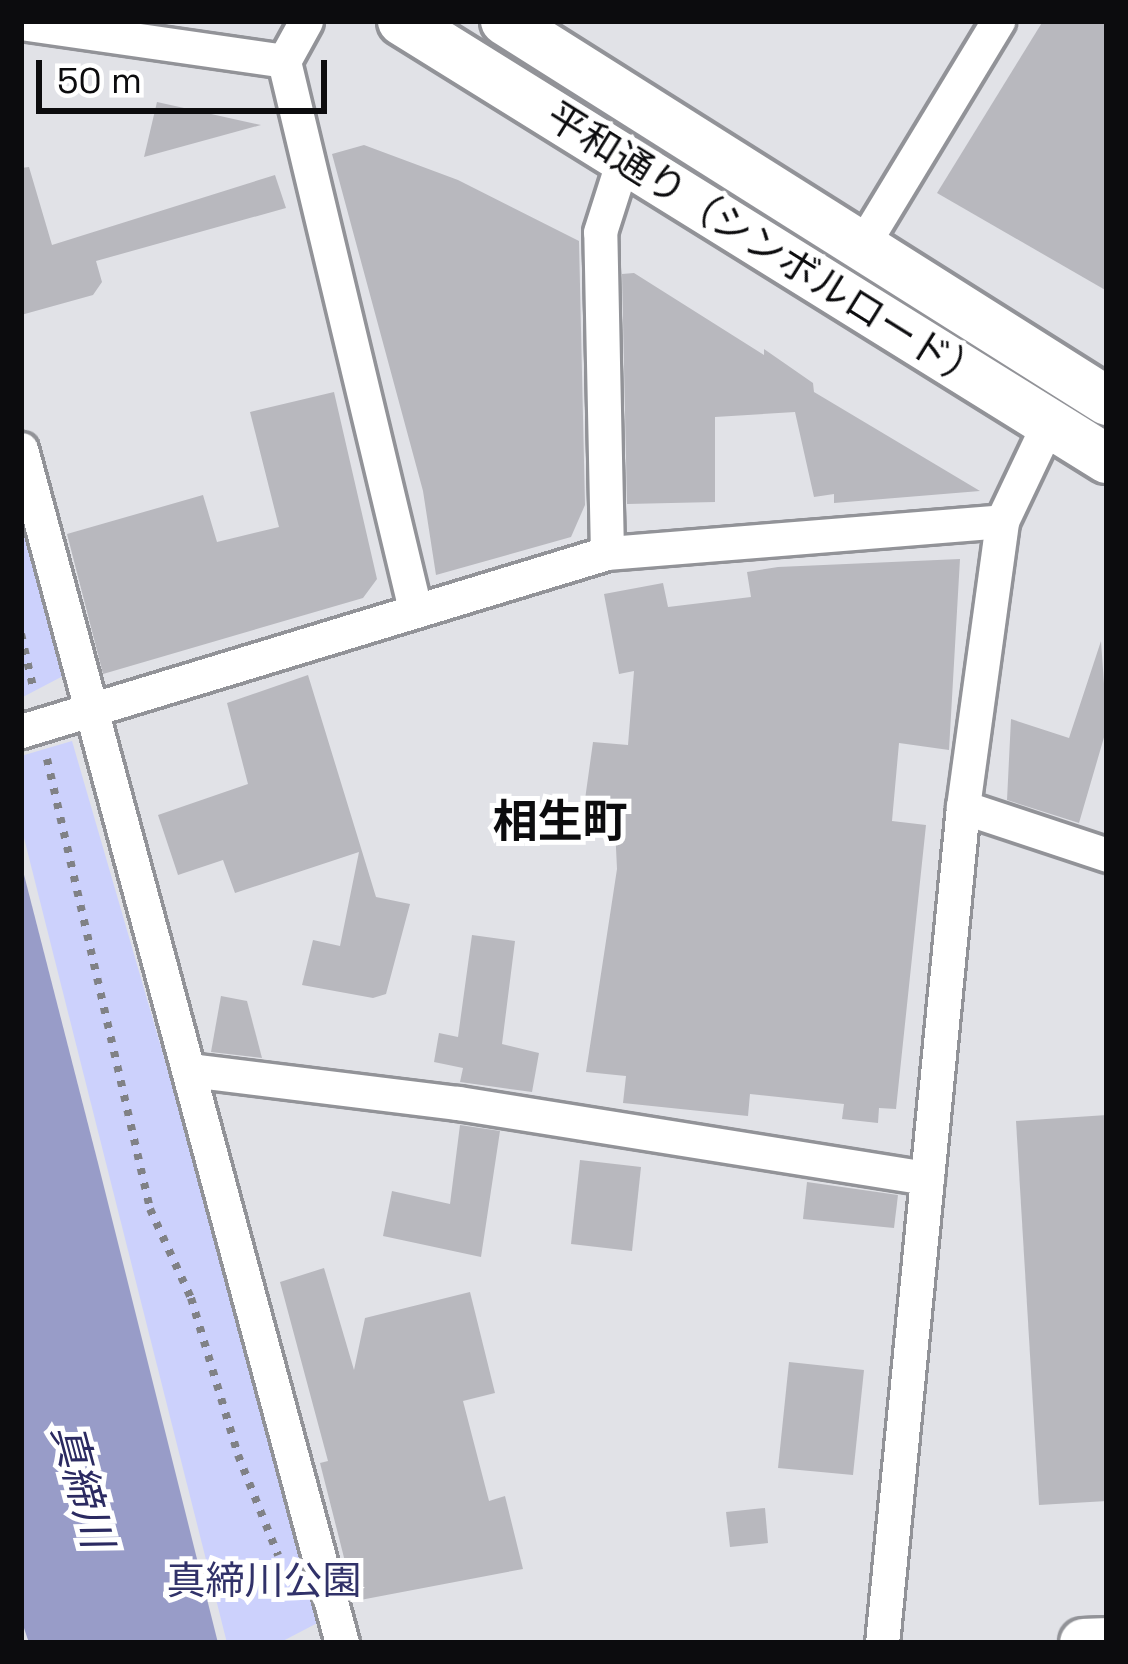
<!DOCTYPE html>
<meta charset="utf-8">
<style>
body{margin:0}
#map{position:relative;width:1128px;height:1664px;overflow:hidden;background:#e1e2e7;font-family:"Space Grotesk","Noto Sans JP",sans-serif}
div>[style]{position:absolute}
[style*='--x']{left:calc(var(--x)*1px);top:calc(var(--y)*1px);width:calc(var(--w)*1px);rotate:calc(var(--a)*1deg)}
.green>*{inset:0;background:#ccd1fc}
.water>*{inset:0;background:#989cc8}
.building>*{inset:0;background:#b8b8be}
.path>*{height:8px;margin-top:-4px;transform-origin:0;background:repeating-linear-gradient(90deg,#808185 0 6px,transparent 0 15px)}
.roads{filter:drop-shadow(3px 0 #929398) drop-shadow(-3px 0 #929398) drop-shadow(0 3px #929398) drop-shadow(0 -3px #929398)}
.street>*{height:33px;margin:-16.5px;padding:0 16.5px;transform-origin:16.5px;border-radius:16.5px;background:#fff}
.secondary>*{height:48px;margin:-24px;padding:0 24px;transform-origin:24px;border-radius:24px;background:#fff}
span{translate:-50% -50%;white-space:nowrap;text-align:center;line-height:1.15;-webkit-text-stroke:10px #fff;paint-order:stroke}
.street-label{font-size:39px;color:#0c0c0e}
.park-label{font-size:39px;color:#313269}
.water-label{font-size:42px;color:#2b2a61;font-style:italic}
.quarter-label{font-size:45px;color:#0c0c0e;font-weight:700}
.frame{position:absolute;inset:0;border:24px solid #0c0c0e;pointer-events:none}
.scale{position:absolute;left:36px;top:60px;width:291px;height:54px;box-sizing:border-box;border:6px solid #0c0c0e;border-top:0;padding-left:15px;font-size:36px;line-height:42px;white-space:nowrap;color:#0c0c0e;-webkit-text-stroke:9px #fff;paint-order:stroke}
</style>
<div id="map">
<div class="green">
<div style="clip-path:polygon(21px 522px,63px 676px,21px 698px)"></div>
<div style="clip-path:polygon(72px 741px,327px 1618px,279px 1643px,227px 1643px,21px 826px,21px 756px)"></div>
</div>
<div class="water">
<div style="clip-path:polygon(21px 863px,98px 1163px,218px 1643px,29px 1643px,21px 1619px)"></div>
</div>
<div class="building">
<div style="clip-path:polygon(1043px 21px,1107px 21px,1107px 291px,937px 193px)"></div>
<div style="clip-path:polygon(157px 102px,261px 125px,144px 157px)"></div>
<div style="clip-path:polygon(364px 145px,458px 180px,579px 241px,585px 505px,571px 537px,436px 575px,423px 491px,332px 154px)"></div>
<div style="clip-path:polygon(29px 167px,52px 245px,275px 175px,286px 208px,96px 261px,102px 282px,93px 295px,21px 315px,21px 168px)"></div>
<div style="clip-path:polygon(634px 273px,764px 355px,764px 349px,813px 383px,814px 392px,980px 491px,834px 503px,834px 494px,814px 497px,795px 412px,715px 417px,715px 502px,627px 504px,622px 274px)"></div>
<div style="clip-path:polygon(334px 392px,377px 579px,363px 598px,103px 674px,67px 534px,203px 495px,217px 542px,279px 527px,250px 412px)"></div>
<div style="clip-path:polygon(960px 559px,949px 750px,899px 743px,892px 821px,926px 825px,896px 1109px,879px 1108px,878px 1123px,842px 1119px,844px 1104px,750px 1094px,748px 1116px,623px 1103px,626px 1076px,586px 1072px,617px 869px,615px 827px,582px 821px,593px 742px,628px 745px,634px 671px,619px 674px,604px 594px,663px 583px,668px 607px,751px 597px,747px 572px,778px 567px)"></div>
<div style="clip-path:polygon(1101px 641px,1107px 727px,1079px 823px,1007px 800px,1011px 719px,1069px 738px)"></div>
<div style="clip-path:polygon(308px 675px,376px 897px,410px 904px,386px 994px,373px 998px,302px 985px,313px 940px,340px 946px,359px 852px,235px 893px,223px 860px,178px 875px,158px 815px,248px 784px,227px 703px)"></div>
<div style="clip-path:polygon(472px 935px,515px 941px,502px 1044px,539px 1053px,532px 1092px,460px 1082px,463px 1068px,434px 1062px,439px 1033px,458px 1037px)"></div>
<div style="clip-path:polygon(221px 996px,247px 1001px,262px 1058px,211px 1052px)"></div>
<div style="clip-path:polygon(1107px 1115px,1107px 1501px,1039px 1505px,1016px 1121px)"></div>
<div style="clip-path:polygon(460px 1125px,500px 1131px,481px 1257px,383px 1236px,392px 1191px,450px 1204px)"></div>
<div style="clip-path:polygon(580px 1160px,641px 1167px,632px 1251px,571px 1244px)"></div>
<div style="clip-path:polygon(807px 1182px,898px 1195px,894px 1228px,803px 1219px)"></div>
<div style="clip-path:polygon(324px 1268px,354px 1370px,365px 1318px,470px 1292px,495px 1393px,463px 1401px,489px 1501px,505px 1496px,523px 1569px,355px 1601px,320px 1463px,328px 1461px,280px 1282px)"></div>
<div style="clip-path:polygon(789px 1362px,864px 1370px,853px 1475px,778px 1468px)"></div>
<div style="clip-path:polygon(765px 1508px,768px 1543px,730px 1547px,726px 1512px)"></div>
</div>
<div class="path">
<div style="--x:21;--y:634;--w:58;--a:77.2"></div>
<div style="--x:47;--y:759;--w:462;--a:77.1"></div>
<div style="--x:150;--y:1209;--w:98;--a:65.3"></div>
<div style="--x:191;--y:1298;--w:164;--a:73.3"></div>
<div style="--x:238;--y:1455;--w:108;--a:68.2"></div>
</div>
<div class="roads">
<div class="street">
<div style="--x:306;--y:21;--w:46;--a:118.8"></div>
<div style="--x:284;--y:61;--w:563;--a:76.56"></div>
<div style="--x:21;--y:23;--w:266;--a:8.2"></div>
<div style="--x:860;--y:249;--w:267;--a:-58.8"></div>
<div style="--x:21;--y:449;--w:1236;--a:74.95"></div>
<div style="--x:607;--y:553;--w:321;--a:-91.2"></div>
<div style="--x:600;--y:232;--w:76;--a:-72.3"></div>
<div style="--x:21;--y:731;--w:612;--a:-16.9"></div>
<div style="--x:607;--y:553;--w:396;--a:-4.6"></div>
<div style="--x:963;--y:807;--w:152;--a:18.4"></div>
<div style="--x:189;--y:1070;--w:271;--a:7"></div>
<div style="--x:458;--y:1103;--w:475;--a:9.1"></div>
<div style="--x:882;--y:1643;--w:840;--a:-84.47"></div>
<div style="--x:963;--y:807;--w:289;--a:-82.2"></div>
<div style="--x:1002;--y:521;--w:110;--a:-64.6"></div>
</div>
<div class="secondary">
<div style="--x:402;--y:21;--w:830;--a:31.85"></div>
<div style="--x:505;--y:21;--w:712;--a:32.26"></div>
<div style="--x:1084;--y:1643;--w:23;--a:-2"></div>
</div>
</div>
<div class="street-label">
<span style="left:765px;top:247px;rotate:32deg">平和通り（シンボルロード）</span>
</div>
<div class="park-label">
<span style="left:264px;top:1581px">真締川公園</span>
</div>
<div class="water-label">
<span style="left:82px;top:1486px;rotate:75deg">真締川</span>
</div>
<div class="quarter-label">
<span style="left:560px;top:822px">相生町</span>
</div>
<div class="frame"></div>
<div class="scale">50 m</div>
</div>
